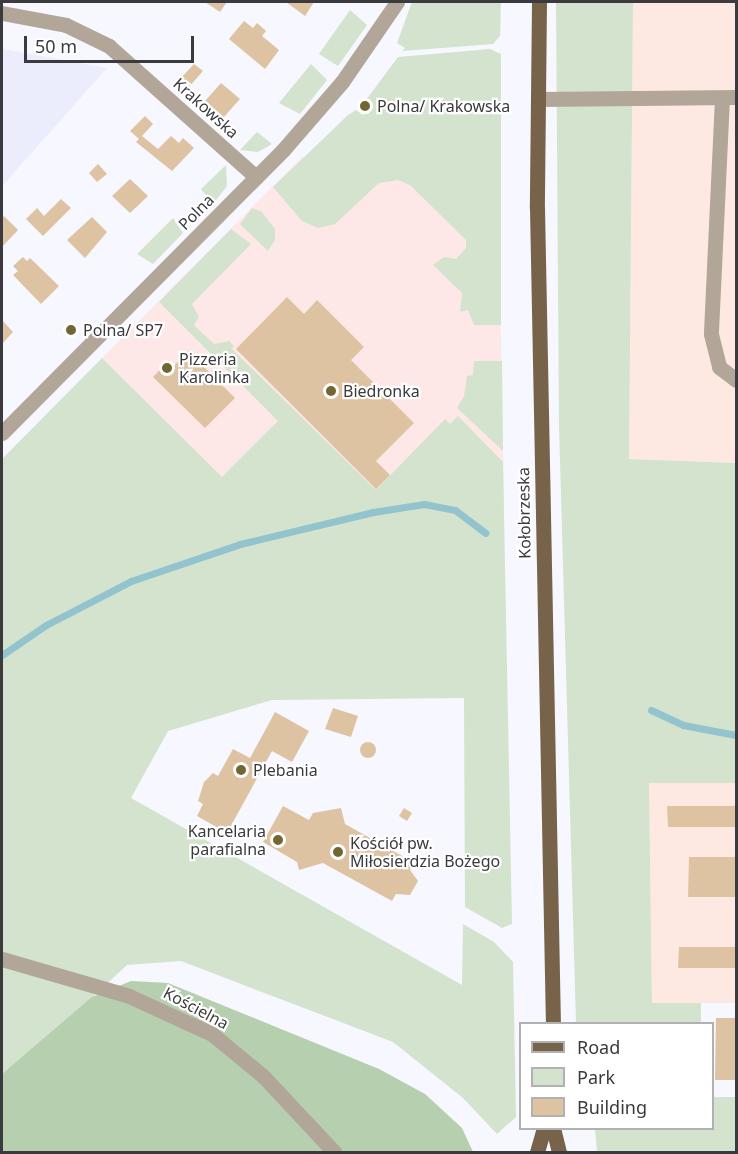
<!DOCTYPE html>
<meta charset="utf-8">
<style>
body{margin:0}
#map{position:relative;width:738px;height:1154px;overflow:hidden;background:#f6f7ff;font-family:"Noto Sans",sans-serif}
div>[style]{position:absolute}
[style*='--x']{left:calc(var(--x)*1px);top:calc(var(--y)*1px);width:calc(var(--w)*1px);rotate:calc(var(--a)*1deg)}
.commercial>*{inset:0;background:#fee8e7}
.industrial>*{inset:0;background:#fde9e2}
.built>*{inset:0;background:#ebecfc}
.green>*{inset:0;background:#d3e3ce}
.forest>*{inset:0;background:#b6cfae}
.stream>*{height:7px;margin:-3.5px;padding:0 3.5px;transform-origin:3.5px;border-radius:3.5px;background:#93c3cd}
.building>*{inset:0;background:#dec3a3}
.round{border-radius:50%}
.minor>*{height:15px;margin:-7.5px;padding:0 7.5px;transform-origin:7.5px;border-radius:7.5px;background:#b1a698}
.major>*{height:15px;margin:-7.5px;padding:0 7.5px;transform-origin:7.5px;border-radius:7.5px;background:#76634a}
.dots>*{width:16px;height:16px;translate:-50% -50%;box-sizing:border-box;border:3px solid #fff;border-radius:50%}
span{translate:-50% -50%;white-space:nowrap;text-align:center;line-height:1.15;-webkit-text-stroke:4.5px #fff;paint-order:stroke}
.poi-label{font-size:16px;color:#3b3b3f}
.left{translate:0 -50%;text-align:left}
.right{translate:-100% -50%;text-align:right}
.street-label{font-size:16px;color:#3b3b3f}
.frame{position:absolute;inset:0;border:3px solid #3b3b3f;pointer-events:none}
.legend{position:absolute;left:519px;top:1022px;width:195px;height:108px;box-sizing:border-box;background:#fff;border:2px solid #b1b1b2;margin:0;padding:8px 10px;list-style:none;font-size:18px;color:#3b3b3f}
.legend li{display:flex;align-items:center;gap:12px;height:30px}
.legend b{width:30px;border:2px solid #b1b1b2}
.scale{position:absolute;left:24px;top:36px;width:170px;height:27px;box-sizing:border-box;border:3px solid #3b3b3f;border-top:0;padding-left:8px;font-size:18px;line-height:21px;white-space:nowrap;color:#3b3b3f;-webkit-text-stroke:4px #fff;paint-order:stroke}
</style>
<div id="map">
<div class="commercial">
<div style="clip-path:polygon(302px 157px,424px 174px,499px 224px,504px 507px,364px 507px,221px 477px,102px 358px)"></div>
</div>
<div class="industrial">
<div style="clip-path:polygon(633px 2px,736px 2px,736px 463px,629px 459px)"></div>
<div style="clip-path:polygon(649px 783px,736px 783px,736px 1003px,652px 1003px)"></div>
</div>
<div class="built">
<div style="clip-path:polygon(2px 49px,107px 68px,2px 186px)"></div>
</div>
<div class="green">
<div style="clip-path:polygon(412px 2px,501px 2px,500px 36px,493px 44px,402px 51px,405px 48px,397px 43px)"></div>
<div style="clip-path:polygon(556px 2px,633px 2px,629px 459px,736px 463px,736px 783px,649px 783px,652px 1003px,701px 1003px,701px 1023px,576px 1023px,559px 425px)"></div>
<div style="clip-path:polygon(350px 10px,367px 25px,338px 66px,319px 54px)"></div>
<div style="clip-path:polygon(490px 49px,501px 54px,501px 325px,474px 325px,468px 310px,460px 312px,462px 293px,433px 265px,444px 257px,456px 259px,466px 248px,466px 240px,410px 185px,398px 180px,379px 183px,335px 224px,318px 228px,302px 221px,273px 187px,348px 115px,356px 110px,363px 115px,371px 105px,366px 100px,398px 57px)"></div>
<div style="clip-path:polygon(311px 64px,327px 80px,300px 114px,279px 103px)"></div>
<div style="clip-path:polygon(257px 132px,272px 144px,258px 152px,240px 150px)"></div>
<div style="clip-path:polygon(226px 165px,227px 186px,213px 204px,201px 189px)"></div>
<div style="clip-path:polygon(252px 208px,262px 212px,275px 229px,275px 240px,268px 251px,240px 224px)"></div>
<div style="clip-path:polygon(173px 218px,183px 233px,153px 264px,137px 254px)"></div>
<div style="clip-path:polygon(231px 229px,251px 244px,192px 304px,199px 317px,194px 325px,214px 344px,229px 341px,234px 346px,232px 349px,376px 490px,445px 419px,450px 424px,458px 416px,503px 462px,512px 924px,502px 928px,465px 907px,464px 698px,272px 700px,168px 731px,131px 798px,462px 985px,463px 924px,494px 942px,513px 962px,516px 1117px,497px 1134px,463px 1098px,393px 1042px,181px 961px,127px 965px,53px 1034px,2px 1074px,2px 459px,102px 358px,222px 477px,278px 421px,159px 302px)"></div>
<div style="clip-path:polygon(474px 361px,502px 361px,503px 451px,457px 408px,464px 396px,467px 376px,473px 375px)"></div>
<div style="clip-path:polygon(713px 1097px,736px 1097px,736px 1152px,597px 1152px,595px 1129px,712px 1128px)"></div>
</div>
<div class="forest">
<div style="clip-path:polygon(131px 981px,168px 983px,379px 1069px,425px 1094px,462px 1128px,473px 1152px,2px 1152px,2px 1074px,92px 997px)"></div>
</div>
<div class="stream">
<div style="--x:2;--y:655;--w:53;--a:-34.3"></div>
<div style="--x:46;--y:625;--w:96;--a:-27.4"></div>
<div style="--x:131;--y:581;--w:115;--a:-18.7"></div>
<div style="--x:240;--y:544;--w:137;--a:-13.5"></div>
<div style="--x:373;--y:512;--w:52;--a:-8.9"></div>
<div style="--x:424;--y:504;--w:32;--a:11"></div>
<div style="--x:455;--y:510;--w:38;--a:37"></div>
<div style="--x:651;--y:710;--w:35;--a:25"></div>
<div style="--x:683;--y:725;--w:54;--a:10.7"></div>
</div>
<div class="building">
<div style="clip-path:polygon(205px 2px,227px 2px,220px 12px)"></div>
<div style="clip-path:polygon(286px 2px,314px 2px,305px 16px)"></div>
<div style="clip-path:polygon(244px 21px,253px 28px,257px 23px,266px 31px,262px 36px,279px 50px,265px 69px,229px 39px)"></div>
<div style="clip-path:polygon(194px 64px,203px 71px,189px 87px,180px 79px)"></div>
<div style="clip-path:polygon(221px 83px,240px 99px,223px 118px,205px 101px)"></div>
<div style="clip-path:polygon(145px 116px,153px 124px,142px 136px,158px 149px,171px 136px,179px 143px,183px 138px,194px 148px,172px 171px,136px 142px,139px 139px,130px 131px)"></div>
<div style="clip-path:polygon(98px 164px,107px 174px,97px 182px,89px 173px)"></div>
<div style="clip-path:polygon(130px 179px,148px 196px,130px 213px,112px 196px)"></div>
<div style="clip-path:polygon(61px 199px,71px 208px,43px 236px,26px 219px,37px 208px,44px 216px)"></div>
<div style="clip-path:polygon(4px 216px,18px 230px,2px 247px,2px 219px)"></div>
<div style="clip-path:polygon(92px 217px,107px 232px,85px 258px,67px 240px)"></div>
<div style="clip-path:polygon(23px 257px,27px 261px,30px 258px,59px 286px,41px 304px,13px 275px,18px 271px,13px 266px)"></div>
<div style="clip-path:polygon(287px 297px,304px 314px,317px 300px,364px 347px,351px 360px,414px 423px,376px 461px,390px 475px,376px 489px,236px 349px)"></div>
<div style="clip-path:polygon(2px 320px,13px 332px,2px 344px)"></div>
<div style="clip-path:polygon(188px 351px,235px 398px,205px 428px,153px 377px,169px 360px,174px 366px)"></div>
<div style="clip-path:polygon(333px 708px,358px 716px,351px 737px,325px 729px)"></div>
<div style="clip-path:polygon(275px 712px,309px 731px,292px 762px,272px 751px,227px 833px,197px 816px,203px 804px,198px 801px,204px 782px,213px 773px,218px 776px,233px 749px,250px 758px)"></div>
<div class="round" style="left:360px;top:742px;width:16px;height:16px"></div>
<div style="clip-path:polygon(283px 806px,309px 820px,313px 813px,341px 808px,345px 824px,413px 862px,410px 870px,418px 881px,410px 895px,396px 894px,392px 901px,323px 863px,299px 870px,297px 862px,263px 842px)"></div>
<div style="clip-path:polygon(667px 806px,736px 806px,736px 827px,668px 827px)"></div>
<div style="clip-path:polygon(404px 808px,412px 813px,407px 821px,399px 816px)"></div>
<div style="clip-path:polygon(689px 857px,736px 857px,736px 897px,688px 897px)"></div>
<div style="clip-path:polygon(679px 947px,736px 947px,736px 968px,678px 968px)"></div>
<div style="clip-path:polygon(716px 1018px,736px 1018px,736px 1080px,715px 1080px)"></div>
</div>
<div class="minor">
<div style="--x:2;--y:13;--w:65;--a:10.6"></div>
<div style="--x:66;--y:25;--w:48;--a:26"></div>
<div style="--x:109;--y:46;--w:197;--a:41.7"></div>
<div style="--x:722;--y:98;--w:236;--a:92.7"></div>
<div style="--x:711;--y:334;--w:34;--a:76"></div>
<div style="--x:719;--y:367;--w:21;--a:37"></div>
<div style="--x:538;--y:99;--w:198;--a:-0.6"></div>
<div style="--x:2;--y:433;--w:399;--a:-45.2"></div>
<div style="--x:283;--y:150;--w:90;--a:-49.1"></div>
<div style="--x:342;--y:82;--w:97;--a:-55.5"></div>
<div style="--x:2;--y:959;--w:132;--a:16.2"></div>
<div style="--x:129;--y:996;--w:91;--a:24.6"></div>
<div style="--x:212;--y:1034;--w:66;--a:39.5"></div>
<div style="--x:263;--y:1076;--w:104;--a:46.9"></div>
</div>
<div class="major">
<div style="--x:539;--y:2;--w:206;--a:90.6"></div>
<div style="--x:537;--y:208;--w:816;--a:88.88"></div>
<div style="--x:553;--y:1128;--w:25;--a:76"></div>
<div style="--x:537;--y:1152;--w:25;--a:-74"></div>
</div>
<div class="dots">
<div style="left:365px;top:106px;background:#726733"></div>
<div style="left:71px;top:330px;background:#726733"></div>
<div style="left:167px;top:368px;background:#726733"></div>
<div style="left:331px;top:391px;background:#726733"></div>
<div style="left:241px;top:770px;background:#726733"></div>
<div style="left:278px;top:840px;background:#726733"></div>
<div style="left:338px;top:852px;background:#726733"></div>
</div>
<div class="poi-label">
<span class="left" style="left:377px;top:106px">Polna/ Krakowska</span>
<span class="left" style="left:83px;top:330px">Polna/ SP7</span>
<span class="left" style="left:179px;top:368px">Pizzeria<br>Karolinka</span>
<span class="left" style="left:343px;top:391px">Biedronka</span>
<span class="left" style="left:253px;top:770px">Plebania</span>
<span class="right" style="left:266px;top:840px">Kancelaria<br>parafialna</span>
<span class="left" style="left:350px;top:852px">Kościół pw.<br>Miłosierdzia Bożego</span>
</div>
<div class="street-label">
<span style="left:206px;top:108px;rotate:42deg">Krakowska</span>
<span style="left:196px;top:212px;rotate:-45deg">Polna</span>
<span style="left:524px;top:513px;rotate:-91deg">Kołobrzeska</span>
<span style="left:196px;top:1008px;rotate:28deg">Kościelna</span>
</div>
<div class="frame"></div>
<ul class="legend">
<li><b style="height:8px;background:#76634a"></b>Road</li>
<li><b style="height:16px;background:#d3e3ce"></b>Park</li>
<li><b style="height:16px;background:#dec3a3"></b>Building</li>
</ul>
<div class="scale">50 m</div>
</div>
